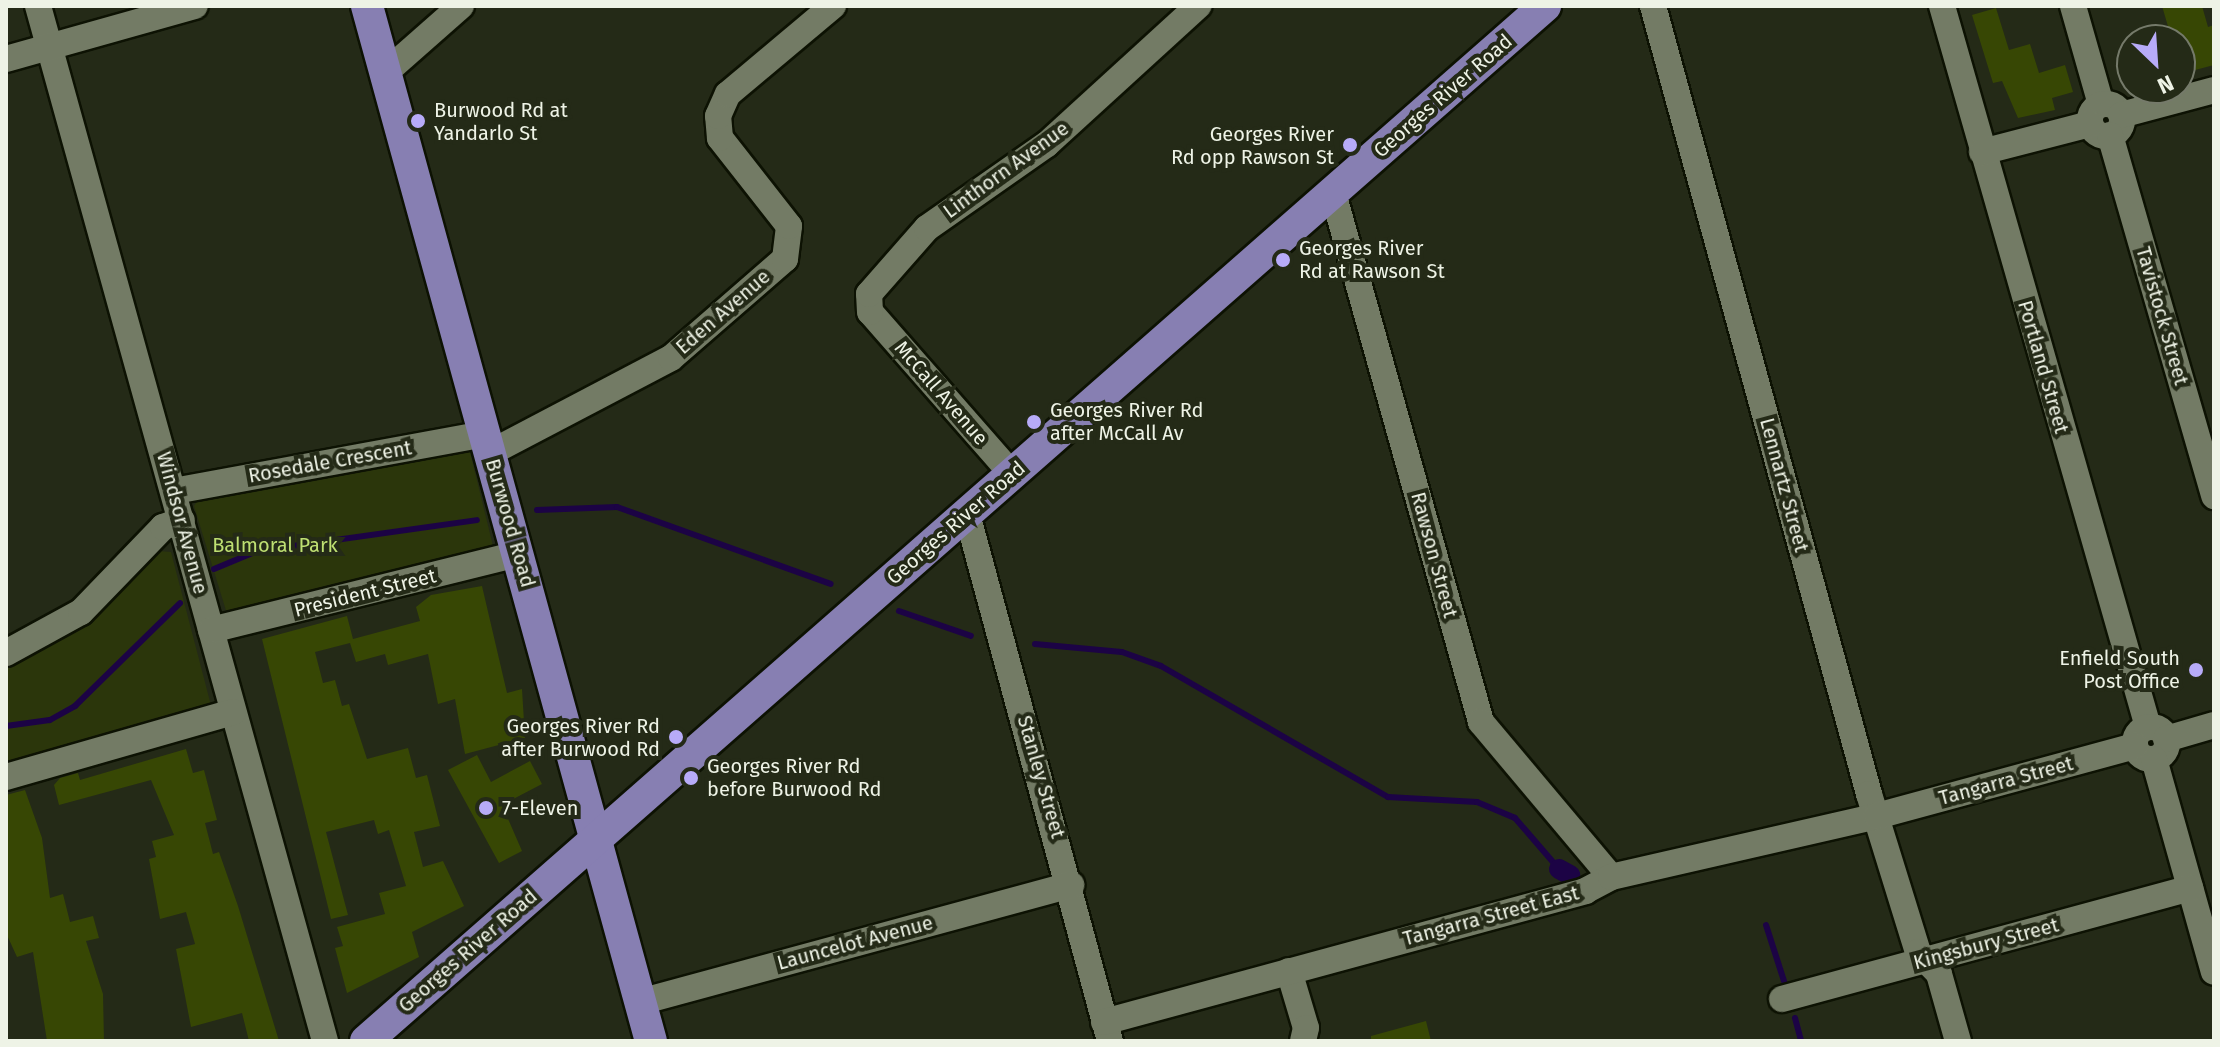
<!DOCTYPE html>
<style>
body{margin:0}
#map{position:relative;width:2220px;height:1047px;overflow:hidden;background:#242a17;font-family:"Fira Sans",sans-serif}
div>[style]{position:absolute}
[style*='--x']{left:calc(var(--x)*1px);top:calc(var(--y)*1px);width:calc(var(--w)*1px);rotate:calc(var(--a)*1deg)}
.green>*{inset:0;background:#2b360b}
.stream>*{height:6px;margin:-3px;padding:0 3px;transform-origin:3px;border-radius:3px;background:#1c0345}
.canal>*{height:20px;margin:-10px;padding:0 10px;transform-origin:10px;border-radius:10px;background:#1c0345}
.building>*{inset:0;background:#374704}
.roads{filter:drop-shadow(2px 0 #0d1203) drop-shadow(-2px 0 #0d1203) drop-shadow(0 2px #0d1203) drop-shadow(0 -2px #0d1203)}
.minor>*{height:26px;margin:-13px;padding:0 13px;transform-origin:13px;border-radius:13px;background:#737b65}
.minor>.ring{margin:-13px;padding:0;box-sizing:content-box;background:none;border:26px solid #737b65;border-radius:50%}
.major>*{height:32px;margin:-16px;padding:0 16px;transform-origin:16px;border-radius:16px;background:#877fb2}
.dots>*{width:22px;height:22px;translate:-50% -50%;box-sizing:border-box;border:4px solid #242a17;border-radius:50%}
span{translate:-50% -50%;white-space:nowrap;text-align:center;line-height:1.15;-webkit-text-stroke:8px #242a17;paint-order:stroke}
.street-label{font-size:20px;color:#eef3e6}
.poi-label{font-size:20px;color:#eef3e6}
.left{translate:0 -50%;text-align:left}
.right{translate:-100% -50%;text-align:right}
.park-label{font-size:20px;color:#bedf72}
.frame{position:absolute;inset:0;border:8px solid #eef3e6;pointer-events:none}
.north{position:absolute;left:2116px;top:24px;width:80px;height:80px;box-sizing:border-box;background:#242a17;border:2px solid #757a6a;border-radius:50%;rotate:155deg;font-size:22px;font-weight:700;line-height:32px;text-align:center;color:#eef3e6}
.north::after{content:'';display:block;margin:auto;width:28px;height:36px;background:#b7abf8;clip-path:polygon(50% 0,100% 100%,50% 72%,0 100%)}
</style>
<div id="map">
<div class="green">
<div style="clip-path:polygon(458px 449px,470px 452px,494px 550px,228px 617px,194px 506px,201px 495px)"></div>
<div style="clip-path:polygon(158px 551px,171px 552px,213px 713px,6px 771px,6px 663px,93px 615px)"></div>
</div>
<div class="stream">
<div style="--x:537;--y:510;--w:80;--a:-2.1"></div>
<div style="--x:617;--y:507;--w:227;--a:19.8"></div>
<div style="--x:214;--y:569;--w:47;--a:-22.7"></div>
<div style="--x:257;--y:551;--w:222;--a:-8"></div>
<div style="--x:899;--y:611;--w:76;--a:19.1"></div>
<div style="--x:1035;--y:644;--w:87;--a:5.3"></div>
<div style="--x:1122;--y:652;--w:41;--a:19.7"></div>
<div style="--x:1161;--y:666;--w:262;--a:30"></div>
<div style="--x:1388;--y:797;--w:89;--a:3.2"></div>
<div style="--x:1477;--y:802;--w:41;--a:22.8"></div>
<div style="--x:1515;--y:818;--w:67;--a:49.2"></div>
<div style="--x:6;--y:726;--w:44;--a:-7.8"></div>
<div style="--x:50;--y:720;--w:29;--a:-29"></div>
<div style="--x:75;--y:706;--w:147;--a:-44.4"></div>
<div style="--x:1766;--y:925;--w:59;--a:72.2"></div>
<div style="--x:1795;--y:1018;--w:24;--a:75"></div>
</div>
<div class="canal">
<div style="--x:1559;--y:869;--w:13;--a:29"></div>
</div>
<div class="building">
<div style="clip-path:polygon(2162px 6px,2202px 6px,2208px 27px,2214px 25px,2214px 65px,2180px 74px,2180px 40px,2172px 40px)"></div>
<div style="clip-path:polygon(1996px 8px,2009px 50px,2030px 44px,2039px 73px,2065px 65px,2073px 92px,2052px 98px,2055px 110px,2018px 118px,2002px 81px,1993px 83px,1972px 15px)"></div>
<div style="clip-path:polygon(482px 586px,507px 693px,522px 689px,525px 738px,465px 754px,455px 699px,438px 704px,428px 654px,388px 665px,385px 654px,356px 662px,350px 643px,315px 652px,323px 683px,335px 680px,342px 706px,349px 704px,367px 759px,408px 748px,416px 778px,427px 775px,440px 826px,414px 832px,423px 867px,443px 861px,464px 906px,412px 932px,419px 957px,347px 993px,335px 948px,343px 946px,337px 927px,385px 914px,379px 893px,406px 886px,389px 830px,378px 834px,374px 820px,326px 832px,348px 915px,331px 919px,262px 639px,347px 616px,353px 639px,420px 621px,416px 607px,431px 595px)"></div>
<div style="clip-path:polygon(186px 749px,193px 773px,204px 770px,217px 820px,205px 823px,213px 854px,219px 852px,238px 906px,279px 1041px,249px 1041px,242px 1013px,191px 1027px,176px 949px,195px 944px,186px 912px,160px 919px,149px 859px,156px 857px,152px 841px,174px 835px,151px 780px,59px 805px,54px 785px,60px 778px,78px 773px,80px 780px)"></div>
<div style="clip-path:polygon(477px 755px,491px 782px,530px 761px,542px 784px,502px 805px,522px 851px,499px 863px,448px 770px)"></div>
<div style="clip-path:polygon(25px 790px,42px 838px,50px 898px,63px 894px,70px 922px,93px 916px,99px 938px,86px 941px,103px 994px,104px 1041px,47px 1041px,33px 952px,17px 957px,6px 933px,6px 795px)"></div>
<div style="clip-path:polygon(1426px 1021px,1431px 1041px,1371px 1041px,1371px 1036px)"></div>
</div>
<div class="roads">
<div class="minor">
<div style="--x:38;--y:6;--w:1074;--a:74.5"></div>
<div style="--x:1653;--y:6;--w:817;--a:74.67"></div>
<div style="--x:1869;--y:794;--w:165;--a:72.8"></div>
<div style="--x:1918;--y:952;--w:30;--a:46"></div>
<div style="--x:1939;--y:974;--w:70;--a:74.2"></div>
<div style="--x:1942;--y:6;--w:750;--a:74.05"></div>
<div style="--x:2073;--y:6;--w:102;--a:74.1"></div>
<div style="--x:6;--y:59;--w:196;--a:-15.7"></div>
<div style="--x:385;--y:73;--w:101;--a:-41.4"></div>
<div class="ring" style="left:2090px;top:104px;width:6px;height:6px"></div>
<div style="--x:2121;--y:115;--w:96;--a:-15"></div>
<div style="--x:2110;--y:135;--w:376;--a:73.9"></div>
<div style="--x:1982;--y:152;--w:112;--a:-14.5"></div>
<div style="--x:1333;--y:193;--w:549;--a:74.37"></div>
<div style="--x:1481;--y:722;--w:202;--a:50"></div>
<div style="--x:490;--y:453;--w:204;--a:-27.7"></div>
<div style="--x:671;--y:358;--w:151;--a:-41"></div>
<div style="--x:785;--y:259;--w:33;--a:-83"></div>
<div style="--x:789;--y:226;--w:112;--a:-128.1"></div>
<div style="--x:720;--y:138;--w:22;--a:-95"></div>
<div style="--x:718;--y:116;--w:24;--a:-66"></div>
<div style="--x:728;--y:94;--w:137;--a:-40"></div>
<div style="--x:1012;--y:474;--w:215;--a:-131.2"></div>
<div style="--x:870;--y:312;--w:18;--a:-93"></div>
<div style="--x:869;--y:294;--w:88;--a:-48.7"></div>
<div style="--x:927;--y:228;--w:146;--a:-35"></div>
<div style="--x:1047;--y:144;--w:205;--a:-42.4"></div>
<div style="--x:174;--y:491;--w:316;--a:-10.4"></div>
<div style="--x:967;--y:514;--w:546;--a:74.82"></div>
<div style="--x:211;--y:630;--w:317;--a:-13.9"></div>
<div style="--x:6;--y:653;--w:85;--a:-28.7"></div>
<div style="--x:81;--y:612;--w:118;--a:-46"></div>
<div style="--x:163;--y:527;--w:20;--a:-20"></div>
<div class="ring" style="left:2135px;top:727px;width:6px;height:6px"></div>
<div style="--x:2166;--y:739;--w:50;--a:-16.3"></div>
<div style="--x:2154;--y:759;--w:221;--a:74.3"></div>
<div style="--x:6;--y:777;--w:236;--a:-16"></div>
<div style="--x:1289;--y:971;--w:59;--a:73.4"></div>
<div style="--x:1306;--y:1028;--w:13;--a:103"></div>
<div style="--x:1782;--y:999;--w:423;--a:-15.2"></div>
<div style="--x:640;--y:1002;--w:447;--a:-15.2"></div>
<div style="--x:1104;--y:1022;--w:499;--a:-15.2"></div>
<div style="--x:1585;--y:891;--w:30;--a:-28"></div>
<div style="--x:1611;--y:877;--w:273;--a:-12.9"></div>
<div style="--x:1877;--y:816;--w:267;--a:-15.2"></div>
</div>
<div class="major">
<div style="--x:367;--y:6;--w:1073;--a:74.66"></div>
<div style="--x:366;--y:1041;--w:1569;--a:-41.28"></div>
</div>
</div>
<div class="dots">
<div style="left:418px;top:121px;background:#b7abf8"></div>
<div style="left:1350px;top:145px;background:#b7abf8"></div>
<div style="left:1283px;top:260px;background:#b7abf8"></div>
<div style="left:1034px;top:422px;background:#b7abf8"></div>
<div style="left:2196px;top:670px;background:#b7abf8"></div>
<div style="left:676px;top:737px;background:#b7abf8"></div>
<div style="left:691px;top:778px;background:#b7abf8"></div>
<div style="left:486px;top:808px;background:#b7abf8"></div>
</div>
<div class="street-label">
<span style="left:1443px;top:96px;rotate:-41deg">Georges River Road</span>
<span style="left:1006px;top:170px;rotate:-36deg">Linthorn Avenue</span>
<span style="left:723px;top:312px;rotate:-41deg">Eden Avenue</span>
<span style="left:2162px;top:316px;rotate:74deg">Tavistock Street</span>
<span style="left:2043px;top:367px;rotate:74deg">Portland Street</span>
<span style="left:941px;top:393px;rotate:49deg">McCall Avenue</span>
<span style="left:330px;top:462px;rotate:-10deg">Rosedale Crescent</span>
<span style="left:1784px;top:485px;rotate:75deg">Lennartz Street</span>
<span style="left:182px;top:523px;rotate:75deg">Windsor Avenue</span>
<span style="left:510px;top:523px;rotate:74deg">Burwood Road</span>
<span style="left:956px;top:523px;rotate:-41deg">Georges River Road</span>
<span style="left:1434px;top:555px;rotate:75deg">Rawson Street</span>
<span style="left:365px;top:593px;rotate:-14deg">President Street</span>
<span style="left:1041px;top:777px;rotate:74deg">Stanley Street</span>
<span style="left:2006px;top:781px;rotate:-15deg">Tangarra Street</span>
<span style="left:1491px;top:916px;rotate:-15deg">Tangarra Street East</span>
<span style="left:855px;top:943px;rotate:-15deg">Launcelot Avenue</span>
<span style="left:1986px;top:944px;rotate:-15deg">Kingsbury Street</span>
<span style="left:468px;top:951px;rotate:-41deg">Georges River Road</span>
</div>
<div class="poi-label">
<span class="left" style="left:434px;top:122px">Burwood Rd at<br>Yandarlo St</span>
<span class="right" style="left:1334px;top:146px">Georges River<br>Rd opp Rawson St</span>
<span class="left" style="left:1299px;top:260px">Georges River<br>Rd at Rawson St</span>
<span class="left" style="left:1050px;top:422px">Georges River Rd<br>after McCall Av</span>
<span class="right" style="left:2180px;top:670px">Enfield South<br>Post Office</span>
<span class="right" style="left:660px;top:738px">Georges River Rd<br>after Burwood Rd</span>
<span class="left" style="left:707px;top:778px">Georges River Rd<br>before Burwood Rd</span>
<span class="left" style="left:502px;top:808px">7-Eleven</span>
</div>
<div class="park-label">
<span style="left:275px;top:545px">Balmoral Park</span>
</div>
<div class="frame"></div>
<div class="north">N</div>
</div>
